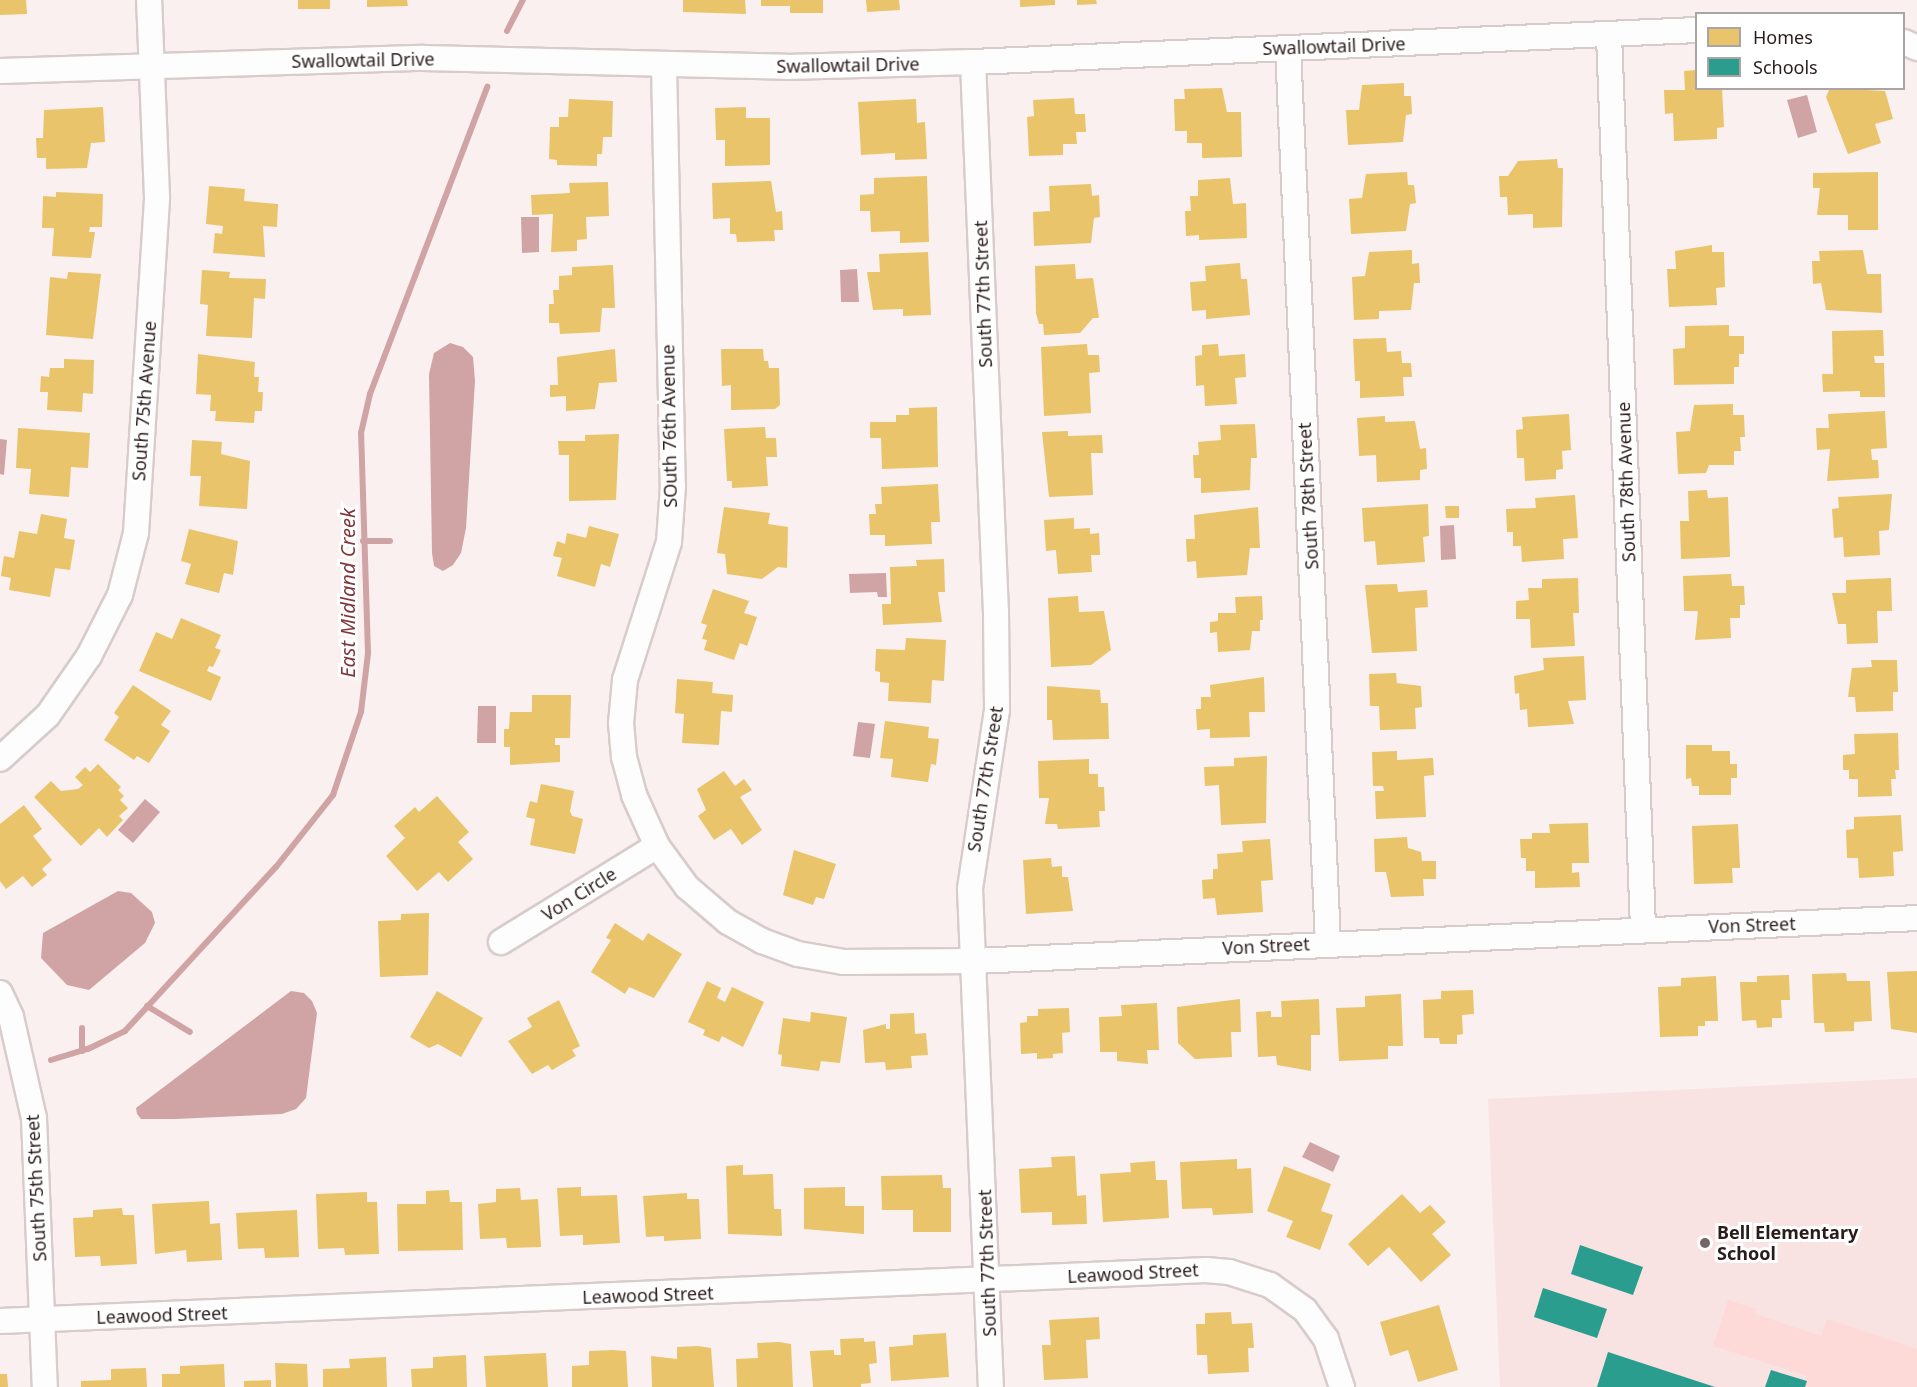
<!DOCTYPE html>
<style>
body{margin:0}
#map{position:relative;width:1917px;height:1387px;overflow:hidden;background:#faf0f0;font-family:"Noto Sans",sans-serif}
div>[style]{position:absolute}
[style*='--x']{left:calc(var(--x)*1px);top:calc(var(--y)*1px);width:calc(var(--w)*1px);rotate:calc(var(--a)*1deg)}
.built>*{inset:0;background:#f8e3e2}
.green>*{inset:0;background:#fdd9d8}
.water>*{inset:0;background:#d0a4a4}
.homes>*{inset:0;background:#e9c46a}
.schools>*{inset:0;background:#2a9d8f}
.stream>*{height:6px;margin:-3px;padding:0 3px;transform-origin:3px;border-radius:3px;background:#d0a4a4}
.roads{filter:drop-shadow(2px 0 #d8cccb) drop-shadow(-2px 0 #d8cccb) drop-shadow(0 2px #d8cccb) drop-shadow(0 -2px #d8cccb)}
.minor>*{height:24px;margin:-12px;padding:0 12px;transform-origin:12px;border-radius:12px;background:#fefdfd}
.dots>*{width:16px;height:16px;translate:-50% -50%;box-sizing:border-box;border:3px solid #fff;border-radius:50%}
span{translate:-50% -50%;white-space:nowrap;text-align:center;line-height:1.15;-webkit-text-stroke:6px #fff;paint-order:stroke}
.street-label{font-size:18px;color:#2b1c1c}
.poi-label{font-size:18px;color:#2b1c1c;font-weight:700}
.left{translate:0 -50%;text-align:left}
.water-label{font-size:20px;color:#813739;font-style:italic}
.legend{position:absolute;left:1695px;top:12px;width:210px;height:78px;box-sizing:border-box;background:#fff;border:2px solid #aaa4a4;margin:0;padding:8px 10px;list-style:none;font-size:18px;color:#2b1c1c}
.legend li{display:flex;align-items:center;gap:12px;height:30px}
.legend b{width:30px;border:2px solid #aaa4a4}
</style>
<div id="map">
<div class="built">
<div style="clip-path:polygon(1917px 1078px,1917px 1387px,1500px 1387px,1488px 1099px)"></div>
</div>
<div class="green">
<div style="clip-path:polygon(1728px 1300px,1756px 1309px,1755px 1314px,1821px 1336px,1827px 1319px,1917px 1349px,1917px 1387px,1805px 1387px,1808px 1376px,1713px 1346px)"></div>
</div>
<div class="water">
<div style="clip-path:polygon(1807px 95px,1817px 132px,1798px 138px,1787px 100px)"></div>
<div style="clip-path:polygon(521px 217px,539px 217px,539px 252px,522px 253px)"></div>
<div style="clip-path:polygon(857px 269px,859px 302px,841px 302px,840px 270px)"></div>
<div style="clip-path:polygon(450px 343px,463px 347px,473px 357px,475px 381px,466px 528px,461px 553px,453px 565px,443px 571px,434px 566px,432px 553px,429px 374px,434px 353px)"></div>
<div style="clip-path:polygon(0 439px,7px 440px,4px 475px,0 474px)"></div>
<div style="clip-path:polygon(1454px 525px,1456px 559px,1441px 560px,1440px 526px)"></div>
<div style="clip-path:polygon(886px 573px,887px 597px,878px 597px,877px 592px,850px 593px,849px 574px)"></div>
<div style="clip-path:polygon(478px 706px,496px 706px,496px 743px,477px 743px)"></div>
<div style="clip-path:polygon(858px 722px,875px 724px,870px 758px,853px 756px)"></div>
<div style="clip-path:polygon(145px 799px,160px 812px,133px 843px,118px 830px)"></div>
<div style="clip-path:polygon(118px 891px,131px 893px,152px 912px,155px 923px,145px 943px,89px 990px,67px 985px,41px 958px,43px 933px)"></div>
<div style="clip-path:polygon(291px 991px,304px 993px,312px 1001px,317px 1013px,306px 1098px,296px 1109px,282px 1114px,176px 1119px,141px 1119px,137px 1114px,136px 1108px)"></div>
<div style="clip-path:polygon(1310px 1142px,1340px 1156px,1333px 1172px,1302px 1157px)"></div>
</div>
<div class="homes">
<div style="clip-path:polygon(0 0,26px 0,27px 14px,0 15px)"></div>
<div style="clip-path:polygon(298px 0,330px 0,330px 9px,298px 9px)"></div>
<div style="clip-path:polygon(367px 0,407px 0,408px 6px,367px 7px)"></div>
<div style="clip-path:polygon(683px 0,745px 0,746px 14px,683px 12px)"></div>
<div style="clip-path:polygon(761px 0,823px 0,823px 13px,790px 13px,790px 6px,761px 6px)"></div>
<div style="clip-path:polygon(866px 0,899px 0,900px 10px,867px 12px)"></div>
<div style="clip-path:polygon(1020px 0,1055px 0,1055px 5px,1020px 7px)"></div>
<div style="clip-path:polygon(1077px 0,1096px 0,1097px 4px,1077px 5px)"></div>
<div style="clip-path:polygon(1696px 70px,1696px 88px,1722px 88px,1724px 127px,1717px 128px,1717px 139px,1674px 141px,1673px 113px,1665px 114px,1664px 90px,1685px 90px,1684px 71px)"></div>
<div style="clip-path:polygon(1404px 83px,1404px 96px,1411px 96px,1412px 114px,1406px 115px,1403px 142px,1348px 145px,1346px 110px,1359px 110px,1362px 85px)"></div>
<div style="clip-path:polygon(1222px 88px,1227px 112px,1241px 112px,1242px 157px,1202px 158px,1202px 143px,1187px 143px,1187px 131px,1175px 131px,1174px 99px,1185px 99px,1184px 89px)"></div>
<div style="clip-path:polygon(1830px 88px,1885px 91px,1893px 119px,1875px 124px,1881px 143px,1848px 154px,1826px 97px)"></div>
<div style="clip-path:polygon(1074px 98px,1075px 114px,1085px 114px,1086px 132px,1076px 132px,1077px 144px,1063px 144px,1063px 155px,1029px 156px,1027px 117px,1034px 116px,1033px 100px)"></div>
<div style="clip-path:polygon(569px 99px,613px 101px,612px 137px,603px 137px,602px 154px,597px 154px,597px 166px,557px 165px,557px 160px,549px 159px,550px 127px,559px 127px,559px 117px,568px 117px)"></div>
<div style="clip-path:polygon(916px 99px,917px 123px,925px 122px,927px 159px,895px 160px,895px 153px,861px 155px,858px 102px)"></div>
<div style="clip-path:polygon(103px 107px,105px 142px,91px 143px,87px 168px,46px 169px,46px 158px,37px 158px,36px 138px,43px 138px,44px 110px)"></div>
<div style="clip-path:polygon(746px 107px,746px 118px,770px 118px,770px 165px,725px 166px,725px 140px,716px 140px,715px 108px)"></div>
<div style="clip-path:polygon(1557px 159px,1558px 168px,1563px 168px,1562px 227px,1533px 228px,1533px 214px,1508px 215px,1507px 197px,1500px 197px,1499px 176px,1508px 176px,1518px 161px)"></div>
<div style="clip-path:polygon(1407px 172px,1408px 185px,1414px 185px,1416px 203px,1410px 204px,1406px 231px,1351px 234px,1349px 199px,1362px 198px,1366px 174px)"></div>
<div style="clip-path:polygon(1878px 172px,1878px 230px,1848px 230px,1848px 215px,1817px 215px,1820px 188px,1813px 188px,1813px 173px)"></div>
<div style="clip-path:polygon(927px 176px,929px 242px,900px 243px,900px 231px,871px 232px,870px 211px,860px 211px,860px 195px,874px 194px,874px 178px)"></div>
<div style="clip-path:polygon(1230px 178px,1233px 204px,1246px 203px,1247px 238px,1199px 240px,1199px 235px,1186px 236px,1185px 211px,1191px 211px,1190px 196px,1198px 196px,1198px 180px)"></div>
<div style="clip-path:polygon(771px 181px,776px 212px,782px 211px,783px 230px,774px 230px,775px 241px,737px 242px,736px 234px,730px 234px,730px 218px,713px 219px,712px 183px)"></div>
<div style="clip-path:polygon(608px 182px,609px 216px,586px 217px,587px 239px,577px 240px,577px 251px,551px 252px,553px 214px,532px 215px,531px 195px,570px 193px,569px 183px)"></div>
<div style="clip-path:polygon(1091px 184px,1092px 196px,1099px 195px,1100px 217px,1094px 218px,1091px 243px,1034px 246px,1033px 212px,1050px 211px,1049px 186px)"></div>
<div style="clip-path:polygon(209px 186px,245px 189px,244px 201px,278px 204px,277px 227px,263px 226px,265px 257px,213px 253px,215px 233px,222px 234px,223px 226px,206px 224px)"></div>
<div style="clip-path:polygon(56px 192px,103px 194px,102px 227px,90px 227px,89px 232px,95px 232px,91px 258px,52px 256px,54px 228px,42px 228px,43px 196px,56px 197px)"></div>
<div style="clip-path:polygon(1712px 245px,1712px 252px,1724px 252px,1725px 287px,1716px 288px,1717px 305px,1669px 307px,1667px 269px,1676px 269px,1675px 251px)"></div>
<div style="clip-path:polygon(1412px 250px,1412px 264px,1419px 263px,1420px 283px,1414px 283px,1411px 310px,1379px 311px,1379px 319px,1354px 320px,1352px 277px,1365px 276px,1369px 252px)"></div>
<div style="clip-path:polygon(1863px 250px,1867px 274px,1881px 274px,1882px 313px,1826px 310px,1821px 283px,1813px 284px,1812px 261px,1820px 261px,1819px 251px)"></div>
<div style="clip-path:polygon(928px 252px,931px 315px,903px 316px,903px 309px,873px 310px,867px 272px,880px 272px,879px 254px)"></div>
<div style="clip-path:polygon(1240px 263px,1241px 279px,1247px 279px,1250px 315px,1206px 319px,1206px 310px,1192px 311px,1190px 282px,1206px 281px,1205px 266px)"></div>
<div style="clip-path:polygon(1075px 264px,1076px 279px,1093px 278px,1099px 318px,1093px 318px,1080px 333px,1044px 335px,1043px 324px,1039px 324px,1036px 313px,1035px 266px)"></div>
<div style="clip-path:polygon(613px 265px,615px 308px,602px 308px,600px 332px,560px 334px,559px 323px,549px 323px,549px 304px,554px 304px,553px 290px,559px 290px,559px 276px,572px 275px,572px 267px)"></div>
<div style="clip-path:polygon(202px 270px,230px 272px,229px 278px,266px 279px,265px 299px,254px 298px,252px 338px,206px 336px,208px 305px,200px 304px)"></div>
<div style="clip-path:polygon(68px 272px,101px 274px,93px 339px,46px 335px,50px 277px,67px 279px)"></div>
<div style="clip-path:polygon(1729px 325px,1729px 336px,1744px 336px,1744px 354px,1739px 354px,1739px 367px,1734px 367px,1734px 384px,1674px 385px,1673px 349px,1685px 348px,1685px 326px)"></div>
<div style="clip-path:polygon(1883px 330px,1884px 356px,1874px 356px,1875px 363px,1884px 363px,1885px 397px,1860px 397px,1860px 391px,1823px 392px,1822px 374px,1833px 374px,1832px 331px)"></div>
<div style="clip-path:polygon(1386px 338px,1387px 352px,1401px 351px,1402px 363px,1411px 363px,1412px 377px,1403px 377px,1404px 396px,1360px 398px,1360px 381px,1355px 381px,1353px 339px)"></div>
<div style="clip-path:polygon(1087px 344px,1088px 355px,1099px 355px,1100px 372px,1089px 373px,1091px 413px,1044px 416px,1041px 347px)"></div>
<div style="clip-path:polygon(1218px 344px,1219px 356px,1245px 354px,1246px 377px,1235px 378px,1237px 404px,1205px 406px,1204px 385px,1196px 386px,1195px 356px,1202px 355px,1202px 345px)"></div>
<div style="clip-path:polygon(615px 349px,617px 382px,599px 383px,595px 409px,566px 411px,566px 396px,550px 397px,550px 385px,558px 385px,557px 357px)"></div>
<div style="clip-path:polygon(721px 349px,763px 349px,764px 361px,768px 361px,769px 368px,779px 368px,780px 405px,775px 409px,731px 410px,731px 385px,722px 386px)"></div>
<div style="clip-path:polygon(198px 354px,255px 362px,254px 377px,259px 377px,258px 392px,263px 392px,262px 411px,255px 411px,254px 423px,215px 421px,216px 411px,210px 411px,211px 395px,196px 394px)"></div>
<div style="clip-path:polygon(64px 359px,94px 360px,93px 394px,83px 393px,82px 412px,47px 410px,48px 392px,40px 392px,41px 376px,49px 377px,50px 368px,64px 368px)"></div>
<div style="clip-path:polygon(1733px 404px,1733px 415px,1744px 415px,1745px 437px,1740px 437px,1741px 451px,1734px 451px,1734px 465px,1709px 465px,1706px 473px,1678px 474px,1676px 432px,1690px 431px,1694px 405px)"></div>
<div style="clip-path:polygon(937px 407px,938px 467px,882px 469px,881px 438px,870px 438px,870px 422px,896px 422px,896px 415px,909px 415px,909px 408px)"></div>
<div style="clip-path:polygon(1885px 411px,1887px 448px,1871px 449px,1872px 460px,1878px 460px,1879px 478px,1827px 481px,1830px 449px,1817px 450px,1816px 428px,1829px 428px,1828px 414px)"></div>
<div style="clip-path:polygon(1569px 414px,1571px 450px,1562px 451px,1563px 469px,1556px 470px,1556px 479px,1525px 481px,1524px 458px,1517px 458px,1516px 430px,1523px 429px,1522px 417px)"></div>
<div style="clip-path:polygon(1385px 416px,1385px 422px,1415px 421px,1420px 449px,1426px 448px,1427px 469px,1420px 470px,1420px 480px,1377px 482px,1376px 455px,1359px 456px,1357px 418px)"></div>
<div style="clip-path:polygon(1255px 424px,1257px 458px,1251px 458px,1250px 490px,1201px 493px,1201px 478px,1194px 478px,1193px 455px,1199px 455px,1198px 442px,1221px 440px,1220px 425px)"></div>
<div style="clip-path:polygon(765px 427px,766px 438px,776px 438px,777px 457px,766px 457px,768px 486px,732px 488px,732px 481px,727px 481px,724px 429px)"></div>
<div style="clip-path:polygon(18px 428px,90px 433px,88px 468px,71px 467px,69px 497px,29px 494px,31px 469px,16px 468px)"></div>
<div style="clip-path:polygon(1068px 431px,1068px 436px,1102px 435px,1103px 453px,1091px 453px,1093px 495px,1049px 497px,1042px 432px)"></div>
<div style="clip-path:polygon(619px 434px,616px 500px,569px 501px,569px 455px,559px 455px,558px 441px,585px 441px,585px 435px)"></div>
<div style="clip-path:polygon(192px 440px,222px 442px,221px 454px,250px 461px,247px 509px,199px 506px,201px 476px,190px 476px)"></div>
<div style="clip-path:polygon(938px 484px,940px 522px,931px 522px,932px 544px,885px 546px,885px 535px,870px 535px,869px 514px,876px 514px,875px 504px,882px 504px,881px 487px)"></div>
<div style="clip-path:polygon(1707px 490px,1708px 498px,1728px 497px,1730px 557px,1681px 559px,1680px 521px,1689px 521px,1688px 491px)"></div>
<div style="clip-path:polygon(1892px 494px,1889px 530px,1879px 531px,1880px 555px,1844px 557px,1843px 537px,1834px 538px,1832px 509px,1839px 508px,1838px 497px)"></div>
<div style="clip-path:polygon(1575px 495px,1578px 538px,1563px 539px,1564px 559px,1522px 562px,1521px 546px,1513px 546px,1513px 532px,1507px 532px,1506px 509px,1536px 508px,1535px 498px)"></div>
<div style="clip-path:polygon(1428px 504px,1429px 536px,1423px 537px,1425px 562px,1377px 565px,1375px 541px,1364px 542px,1362px 508px)"></div>
<div style="clip-path:polygon(1445px 506px,1459px 506px,1459px 518px,1446px 518px)"></div>
<div style="clip-path:polygon(724px 507px,770px 513px,768px 524px,788px 527px,787px 568px,778px 567px,762px 579px,727px 574px,725px 554px,717px 553px)"></div>
<div style="clip-path:polygon(1258px 507px,1260px 548px,1250px 548px,1247px 575px,1197px 578px,1196px 561px,1187px 562px,1186px 539px,1195px 539px,1194px 515px)"></div>
<div style="clip-path:polygon(41px 514px,67px 519px,64px 538px,75px 540px,70px 570px,55px 568px,50px 597px,9px 590px,11px 578px,1px 576px,4px 556px,14px 558px,19px 531px,37px 534px)"></div>
<div style="clip-path:polygon(1074px 518px,1074px 529px,1090px 528px,1090px 534px,1099px 533px,1100px 555px,1091px 555px,1092px 572px,1058px 574px,1056px 550px,1046px 551px,1044px 520px)"></div>
<div style="clip-path:polygon(589px 526px,619px 534px,610px 567px,601px 564px,595px 587px,557px 576px,562px 558px,553px 556px,557px 541px,565px 544px,567px 533px,586px 538px)"></div>
<div style="clip-path:polygon(189px 529px,238px 541px,233px 575px,224px 573px,219px 593px,185px 584px,191px 564px,181px 561px)"></div>
<div style="clip-path:polygon(944px 559px,945px 592px,938px 592px,942px 622px,883px 625px,882px 604px,891px 604px,890px 567px,917px 566px,916px 560px)"></div>
<div style="clip-path:polygon(1731px 574px,1732px 586px,1744px 586px,1745px 605px,1740px 605px,1740px 618px,1730px 618px,1731px 638px,1695px 640px,1698px 611px,1684px 611px,1683px 576px)"></div>
<div style="clip-path:polygon(1578px 578px,1579px 613px,1573px 613px,1575px 646px,1531px 648px,1530px 619px,1516px 619px,1516px 601px,1529px 600px,1528px 588px,1542px 588px,1542px 579px)"></div>
<div style="clip-path:polygon(1891px 578px,1892px 611px,1877px 611px,1878px 643px,1847px 644px,1846px 624px,1838px 624px,1832px 593px,1846px 593px,1846px 580px)"></div>
<div style="clip-path:polygon(1397px 584px,1398px 592px,1427px 590px,1428px 607px,1415px 608px,1417px 651px,1372px 653px,1365px 585px)"></div>
<div style="clip-path:polygon(713px 589px,749px 601px,744px 613px,757px 617px,747px 646px,740px 643px,734px 660px,704px 650px,707px 640px,702px 639px,707px 625px,701px 623px)"></div>
<div style="clip-path:polygon(1078px 596px,1079px 612px,1104px 611px,1111px 650px,1091px 665px,1051px 667px,1048px 598px)"></div>
<div style="clip-path:polygon(1262px 596px,1263px 620px,1260px 620px,1260px 631px,1252px 631px,1250px 650px,1218px 652px,1217px 632px,1210px 633px,1210px 622px,1218px 621px,1218px 613px,1236px 613px,1235px 597px)"></div>
<div style="clip-path:polygon(181px 618px,221px 635px,215px 648px,221px 650px,213px 667px,209px 666px,207px 671px,221px 677px,211px 701px,139px 671px,156px 632px,172px 639px)"></div>
<div style="clip-path:polygon(906px 638px,946px 640px,944px 681px,932px 680px,931px 703px,888px 701px,889px 683px,880px 682px,880px 672px,875px 671px,876px 649px,905px 650px)"></div>
<div style="clip-path:polygon(1584px 656px,1586px 700px,1568px 701px,1574px 724px,1528px 727px,1527px 709px,1520px 710px,1519px 693px,1515px 694px,1514px 676px,1544px 670px,1543px 658px)"></div>
<div style="clip-path:polygon(1871px 660px,1897px 660px,1898px 692px,1893px 692px,1893px 711px,1856px 712px,1855px 697px,1848px 697px,1852px 668px,1872px 667px)"></div>
<div style="clip-path:polygon(1396px 673px,1397px 683px,1421px 686px,1422px 707px,1415px 708px,1416px 729px,1380px 730px,1379px 706px,1370px 706px,1369px 674px)"></div>
<div style="clip-path:polygon(1264px 677px,1265px 712px,1249px 712px,1250px 737px,1210px 738px,1210px 729px,1197px 730px,1196px 709px,1201px 709px,1201px 697px,1211px 697px,1210px 685px)"></div>
<div style="clip-path:polygon(677px 679px,713px 682px,712px 693px,733px 695px,732px 712px,721px 711px,719px 745px,682px 743px,684px 714px,675px 713px)"></div>
<div style="clip-path:polygon(133px 685px,171px 711px,161px 725px,170px 731px,149px 763px,137px 756px,134px 760px,104px 740px,119px 717px,114px 713px)"></div>
<div style="clip-path:polygon(1047px 686px,1100px 690px,1101px 703px,1108px 703px,1109px 739px,1053px 740px,1052px 720px,1047px 720px)"></div>
<div style="clip-path:polygon(532px 695px,571px 695px,570px 738px,555px 738px,555px 745px,560px 745px,560px 762px,510px 765px,510px 747px,504px 747px,504px 729px,509px 729px,510px 712px,532px 712px)"></div>
<div style="clip-path:polygon(885px 721px,929px 727px,928px 738px,939px 739px,936px 765px,931px 764px,928px 782px,891px 777px,893px 759px,880px 758px)"></div>
<div style="clip-path:polygon(1898px 733px,1899px 770px,1895px 770px,1896px 779px,1891px 779px,1892px 796px,1858px 797px,1858px 779px,1849px 779px,1849px 770px,1843px 770px,1843px 755px,1855px 754px,1854px 734px)"></div>
<div style="clip-path:polygon(1686px 745px,1712px 745px,1712px 751px,1730px 751px,1730px 764px,1737px 764px,1737px 778px,1731px 778px,1731px 795px,1699px 795px,1699px 786px,1692px 786px,1691px 778px,1686px 779px)"></div>
<div style="clip-path:polygon(1397px 751px,1397px 760px,1433px 758px,1434px 775px,1424px 776px,1426px 817px,1376px 819px,1375px 791px,1384px 791px,1383px 786px,1373px 786px,1372px 752px)"></div>
<div style="clip-path:polygon(1267px 756px,1266px 823px,1221px 825px,1219px 785px,1205px 786px,1204px 767px,1234px 766px,1234px 758px)"></div>
<div style="clip-path:polygon(1089px 759px,1089px 774px,1098px 774px,1098px 787px,1104px 787px,1105px 811px,1099px 811px,1100px 827px,1058px 829px,1057px 824px,1045px 824px,1049px 798px,1039px 798px,1038px 761px)"></div>
<div style="clip-path:polygon(98px 764px,121px 787px,118px 790px,124px 796px,120px 800px,128px 808px,119px 816px,123px 820px,107px 837px,99px 828px,81px 846px,34px 797px,51px 781px,61px 791px,78px 789px,83px 785px,75px 777px,85px 767px,90px 772px)"></div>
<div style="clip-path:polygon(724px 771px,735px 786px,744px 779px,752px 790px,740px 797px,762px 830px,742px 845px,731px 829px,714px 840px,698px 816px,706px 810px,697px 789px)"></div>
<div style="clip-path:polygon(541px 784px,574px 791px,570px 811px,572px 816px,583px 819px,575px 854px,530px 845px,535px 819px,526px 817px,530px 801px,537px 803px)"></div>
<div style="clip-path:polygon(437px 796px,469px 832px,458px 842px,473px 859px,448px 882px,439px 872px,417px 891px,386px 856px,405px 838px,394px 826px,415px 807px,419px 812px)"></div>
<div style="clip-path:polygon(24px 805px,42px 829px,33px 836px,52px 860px,42px 869px,47px 875px,32px 887px,23px 876px,6px 889px,0 881px,0 824px)"></div>
<div style="clip-path:polygon(1901px 815px,1903px 851px,1893px 852px,1894px 876px,1859px 878px,1858px 858px,1847px 858px,1846px 830px,1854px 829px,1854px 817px)"></div>
<div style="clip-path:polygon(1588px 823px,1589px 863px,1572px 863px,1572px 873px,1579px 872px,1580px 887px,1535px 888px,1535px 871px,1526px 871px,1526px 858px,1521px 858px,1520px 839px,1532px 839px,1532px 833px,1550px 833px,1549px 824px)"></div>
<div style="clip-path:polygon(1738px 824px,1740px 868px,1732px 868px,1733px 883px,1694px 884px,1692px 826px)"></div>
<div style="clip-path:polygon(1407px 837px,1408px 848px,1421px 852px,1422px 861px,1436px 861px,1436px 879px,1423px 879px,1424px 896px,1391px 897px,1386px 872px,1375px 872px,1374px 839px)"></div>
<div style="clip-path:polygon(1270px 839px,1273px 880px,1261px 881px,1263px 912px,1217px 915px,1215px 898px,1203px 899px,1202px 880px,1213px 879px,1213px 869px,1218px 869px,1217px 854px,1243px 852px,1242px 841px)"></div>
<div style="clip-path:polygon(794px 850px,836px 864px,824px 899px,816px 897px,813px 905px,783px 895px)"></div>
<div style="clip-path:polygon(1051px 858px,1052px 867px,1062px 866px,1062px 877px,1068px 877px,1073px 911px,1026px 914px,1023px 860px)"></div>
<div style="clip-path:polygon(429px 913px,428px 975px,380px 977px,378px 921px,401px 920px,401px 914px)"></div>
<div style="clip-path:polygon(615px 923px,643px 941px,648px 933px,682px 954px,654px 998px,629px 987px,625px 994px,591px 972px,611px 940px,606px 938px)"></div>
<div style="clip-path:polygon(1917px 971px,1917px 1033px,1891px 1029px,1887px 972px)"></div>
<div style="clip-path:polygon(1846px 973px,1847px 981px,1870px 981px,1872px 1021px,1854px 1022px,1854px 1031px,1825px 1032px,1824px 1023px,1814px 1023px,1812px 974px)"></div>
<div style="clip-path:polygon(1789px 975px,1790px 1000px,1781px 1000px,1782px 1018px,1772px 1018px,1772px 1027px,1757px 1028px,1756px 1020px,1742px 1021px,1740px 982px,1757px 982px,1757px 976px)"></div>
<div style="clip-path:polygon(1716px 976px,1718px 1021px,1705px 1021px,1705px 1026px,1698px 1026px,1698px 1036px,1660px 1037px,1658px 987px,1681px 986px,1681px 978px)"></div>
<div style="clip-path:polygon(707px 981px,721px 988px,717px 998px,725px 1002px,732px 987px,764px 1002px,743px 1047px,722px 1036px,719px 1042px,703px 1035px,705px 1030px,688px 1022px)"></div>
<div style="clip-path:polygon(1473px 990px,1474px 1014px,1462px 1015px,1463px 1034px,1457px 1035px,1457px 1044px,1440px 1044px,1439px 1038px,1424px 1038px,1423px 1000px,1441px 999px,1441px 991px)"></div>
<div style="clip-path:polygon(437px 991px,483px 1018px,461px 1057px,438px 1044px,429px 1048px,410px 1037px)"></div>
<div style="clip-path:polygon(1401px 994px,1403px 1046px,1388px 1046px,1388px 1059px,1339px 1061px,1336px 1008px,1365px 1007px,1365px 996px)"></div>
<div style="clip-path:polygon(1240px 999px,1241px 1032px,1231px 1032px,1232px 1057px,1195px 1059px,1178px 1043px,1177px 1007px)"></div>
<div style="clip-path:polygon(1319px 999px,1320px 1035px,1311px 1035px,1311px 1071px,1277px 1065px,1276px 1056px,1258px 1057px,1256px 1012px,1271px 1011px,1271px 1017px,1282px 1017px,1281px 1001px)"></div>
<div style="clip-path:polygon(559px 1000px,580px 1046px,572px 1050px,576px 1056px,552px 1070px,548px 1065px,532px 1074px,508px 1041px,532px 1027px,527px 1018px)"></div>
<div style="clip-path:polygon(1157px 1003px,1159px 1050px,1147px 1050px,1148px 1064px,1117px 1061px,1117px 1052px,1100px 1052px,1099px 1017px,1122px 1016px,1121px 1005px)"></div>
<div style="clip-path:polygon(1069px 1008px,1070px 1032px,1062px 1033px,1063px 1053px,1053px 1054px,1053px 1058px,1037px 1059px,1037px 1053px,1021px 1054px,1020px 1023px,1027px 1022px,1027px 1016px,1038px 1016px,1038px 1009px)"></div>
<div style="clip-path:polygon(811px 1012px,847px 1017px,840px 1063px,821px 1061px,819px 1071px,781px 1066px,782px 1055px,778px 1054px,783px 1018px,810px 1022px)"></div>
<div style="clip-path:polygon(914px 1013px,915px 1034px,926px 1033px,928px 1055px,911px 1056px,912px 1068px,886px 1070px,885px 1062px,865px 1063px,863px 1030px,886px 1024px,886px 1029px,890px 1029px,890px 1014px)"></div>
<div style="clip-path:polygon(1075px 1156px,1077px 1196px,1086px 1195px,1087px 1224px,1052px 1225px,1052px 1212px,1021px 1213px,1019px 1169px,1052px 1167px,1051px 1157px)"></div>
<div style="clip-path:polygon(1237px 1159px,1237px 1169px,1251px 1168px,1253px 1213px,1213px 1215px,1212px 1208px,1182px 1209px,1180px 1162px)"></div>
<div style="clip-path:polygon(1155px 1161px,1156px 1180px,1167px 1180px,1169px 1218px,1103px 1222px,1100px 1174px,1131px 1172px,1130px 1163px)"></div>
<div style="clip-path:polygon(743px 1165px,743px 1175px,773px 1174px,774px 1209px,781px 1209px,782px 1236px,728px 1234px,726px 1166px)"></div>
<div style="clip-path:polygon(1284px 1166px,1331px 1184px,1321px 1211px,1333px 1215px,1320px 1250px,1286px 1237px,1293px 1221px,1267px 1211px)"></div>
<div style="clip-path:polygon(942px 1175px,943px 1188px,951px 1188px,951px 1232px,913px 1232px,913px 1210px,882px 1210px,881px 1176px)"></div>
<div style="clip-path:polygon(581px 1187px,581px 1196px,617px 1195px,620px 1243px,583px 1245px,583px 1235px,560px 1236px,557px 1188px)"></div>
<div style="clip-path:polygon(845px 1187px,845px 1206px,864px 1206px,864px 1234px,804px 1229px,804px 1188px)"></div>
<div style="clip-path:polygon(520px 1188px,521px 1200px,538px 1199px,541px 1247px,507px 1248px,506px 1238px,480px 1239px,478px 1204px,496px 1202px,496px 1189px)"></div>
<div style="clip-path:polygon(449px 1190px,450px 1202px,462px 1202px,463px 1250px,398px 1251px,397px 1204px,426px 1204px,426px 1191px)"></div>
<div style="clip-path:polygon(367px 1192px,367px 1202px,377px 1202px,379px 1254px,345px 1255px,344px 1248px,318px 1249px,316px 1194px)"></div>
<div style="clip-path:polygon(687px 1193px,687px 1199px,699px 1199px,701px 1239px,664px 1241px,664px 1236px,646px 1237px,643px 1196px)"></div>
<div style="clip-path:polygon(1402px 1194px,1420px 1213px,1430px 1205px,1446px 1222px,1432px 1234px,1451px 1255px,1421px 1282px,1389px 1247px,1368px 1266px,1348px 1244px)"></div>
<div style="clip-path:polygon(209px 1201px,210px 1224px,220px 1223px,222px 1260px,187px 1262px,186px 1250px,155px 1254px,152px 1204px)"></div>
<div style="clip-path:polygon(122px 1208px,123px 1215px,134px 1215px,137px 1264px,101px 1266px,100px 1256px,75px 1257px,73px 1218px,93px 1217px,93px 1210px)"></div>
<div style="clip-path:polygon(297px 1210px,299px 1257px,265px 1258px,264px 1248px,238px 1249px,236px 1213px)"></div>
<div style="clip-path:polygon(1439px 1305px,1458px 1370px,1418px 1382px,1408px 1350px,1390px 1356px,1380px 1322px)"></div>
<div style="clip-path:polygon(1231px 1312px,1232px 1324px,1252px 1323px,1254px 1348px,1248px 1348px,1249px 1372px,1208px 1374px,1207px 1355px,1197px 1355px,1196px 1324px,1205px 1324px,1205px 1313px)"></div>
<div style="clip-path:polygon(1099px 1317px,1100px 1339px,1086px 1340px,1088px 1378px,1044px 1380px,1042px 1345px,1051px 1345px,1049px 1320px)"></div>
<div style="clip-path:polygon(946px 1333px,949px 1377px,891px 1381px,889px 1347px,913px 1345px,913px 1335px)"></div>
<div style="clip-path:polygon(864px 1338px,864px 1342px,875px 1341px,877px 1363px,869px 1364px,871px 1383px,861px 1384px,861px 1387px,813px 1387px,810px 1351px,834px 1350px,834px 1355px,841px 1355px,840px 1339px)"></div>
<div style="clip-path:polygon(779px 1342px,791px 1344px,793px 1387px,737px 1387px,736px 1359px,758px 1358px,757px 1343px)"></div>
<div style="clip-path:polygon(698px 1346px,711px 1348px,714px 1387px,652px 1387px,651px 1356px,677px 1359px,677px 1347px)"></div>
<div style="clip-path:polygon(613px 1350px,626px 1351px,628px 1387px,572px 1387px,572px 1366px,589px 1365px,589px 1351px)"></div>
<div style="clip-path:polygon(546px 1353px,548px 1387px,486px 1387px,484px 1356px)"></div>
<div style="clip-path:polygon(466px 1355px,467px 1387px,412px 1387px,411px 1369px,433px 1368px,433px 1357px)"></div>
<div style="clip-path:polygon(386px 1357px,387px 1387px,323px 1387px,323px 1369px,350px 1368px,349px 1359px)"></div>
<div style="clip-path:polygon(275px 1363px,307px 1364px,308px 1387px,276px 1387px)"></div>
<div style="clip-path:polygon(224px 1364px,225px 1387px,162px 1387px,162px 1374px,180px 1374px,180px 1366px)"></div>
<div style="clip-path:polygon(146px 1368px,147px 1387px,81px 1387px,81px 1381px,111px 1380px,111px 1369px)"></div>
<div style="clip-path:polygon(0 1374px,7px 1374px,8px 1387px,0 1387px)"></div>
<div style="clip-path:polygon(271px 1380px,271px 1387px,244px 1387px,244px 1381px)"></div>
</div>
<div class="schools">
<div style="clip-path:polygon(1580px 1245px,1643px 1267px,1633px 1295px,1571px 1274px)"></div>
<div style="clip-path:polygon(1543px 1288px,1607px 1309px,1597px 1338px,1534px 1317px)"></div>
<div style="clip-path:polygon(1608px 1352px,1715px 1387px,1597px 1387px)"></div>
<div style="clip-path:polygon(1771px 1370px,1807px 1381px,1805px 1387px,1765px 1387px)"></div>
</div>
<div class="stream">
<div style="--x:507;--y:31;--w:35;--a:-63"></div>
<div style="--x:363;--y:541;--w:27;--a:0"></div>
<div style="--x:147;--y:1006;--w:50;--a:31.2"></div>
<div style="--x:82;--y:1028;--w:23;--a:90"></div>
<div style="--x:51;--y:1060;--w:39;--a:-17"></div>
<div style="--x:88;--y:1049;--w:41;--a:-25.9"></div>
<div style="--x:125;--y:1031;--w:223;--a:-47.4"></div>
<div style="--x:276;--y:867;--w:92;--a:-51.6"></div>
<div style="--x:333;--y:795;--w:88;--a:-71.4"></div>
<div style="--x:361;--y:712;--w:59;--a:-83.2"></div>
<div style="--x:368;--y:653;--w:220;--a:-91.8"></div>
<div style="--x:361;--y:433;--w:40;--a:-77"></div>
<div style="--x:370;--y:394;--w:329;--a:-69.1"></div>
</div>
<div class="roads">
<div class="minor">
<div style="--x:1609;--y:35;--w:895;--a:87.82"></div>
<div style="--x:1904;--y:42;--w:14;--a:25"></div>
<div style="--x:1288;--y:48;--w:896;--a:87.44"></div>
<div style="--x:973;--y:62;--w:550;--a:87.61"></div>
<div style="--x:996;--y:612;--w:98;--a:89.4"></div>
<div style="--x:997;--y:710;--w:181;--a:98.6"></div>
<div style="--x:970;--y:889;--w:498;--a:87.6"></div>
<div style="--x:664;--y:65;--w:421;--a:88.8"></div>
<div style="--x:673;--y:486;--w:56;--a:94.1"></div>
<div style="--x:669;--y:542;--w:145;--a:107.7"></div>
<div style="--x:625;--y:680;--w:43;--a:95.3"></div>
<div style="--x:621;--y:723;--w:34;--a:85"></div>
<div style="--x:624;--y:757;--w:39;--a:75"></div>
<div style="--x:634;--y:795;--w:56;--a:65.7"></div>
<div style="--x:657;--y:846;--w:51;--a:53.8"></div>
<div style="--x:687;--y:887;--w:54;--a:40.5"></div>
<div style="--x:728;--y:922;--w:39;--a:29"></div>
<div style="--x:762;--y:941;--w:38;--a:20"></div>
<div style="--x:798;--y:954;--w:47;--a:9.9"></div>
<div style="--x:844;--y:962;--w:131;--a:-0.4"></div>
<div style="--x:975;--y:961;--w:943;--a:-2.61"></div>
<div style="--x:0;--y:71;--w:423;--a:-1.8"></div>
<div style="--x:423;--y:58;--w:363;--a:1.4"></div>
<div style="--x:786;--y:67;--w:187;--a:-1.5"></div>
<div style="--x:973;--y:62;--w:724;--a:-2.53"></div>
<div style="--x:0;--y:759;--w:65;--a:-42.5"></div>
<div style="--x:48;--y:715;--w:72;--a:-55.2"></div>
<div style="--x:89;--y:656;--w:68;--a:-63.1"></div>
<div style="--x:120;--y:595;--w:64;--a:-75.5"></div>
<div style="--x:136;--y:533;--w:337;--a:-86.4"></div>
<div style="--x:157;--y:197;--w:197;--a:-92.3"></div>
<div style="--x:501;--y:942;--w:183;--a:-31.6"></div>
<div style="--x:0;--y:993;--w:26;--a:65"></div>
<div style="--x:11;--y:1017;--w:104;--a:77.2"></div>
<div style="--x:34;--y:1118;--w:269;--a:87.7"></div>
<div style="--x:0;--y:1321;--w:1207;--a:-2.42"></div>
<div style="--x:1206;--y:1270;--w:23;--a:5"></div>
<div style="--x:1229;--y:1272;--w:43;--a:17.6"></div>
<div style="--x:1270;--y:1285;--w:43;--a:35.5"></div>
<div style="--x:1305;--y:1310;--w:36;--a:54"></div>
<div style="--x:1326;--y:1339;--w:51;--a:71.6"></div>
</div>
</div>
<div class="dots">
<div style="left:1705px;top:1243px;background:#736666"></div>
</div>
<div class="street-label">
<span style="left:1334px;top:46px;rotate:-2deg">Swallowtail Drive</span>
<span style="left:363px;top:60px;rotate:-1deg">Swallowtail Drive</span>
<span style="left:848px;top:65px;rotate:-1deg">Swallowtail Drive</span>
<span style="left:983px;top:294px;rotate:-92deg">South 77th Street</span>
<span style="left:144px;top:401px;rotate:-86deg">South 75th Avenue</span>
<span style="left:669px;top:426px;rotate:-91deg">SOuth 76th Avenue</span>
<span style="left:1626px;top:482px;rotate:-92deg">South 78th Avenue</span>
<span style="left:1308px;top:496px;rotate:-93deg">South 78th Street</span>
<span style="left:985px;top:779px;rotate:-81deg">South 77th Street</span>
<span style="left:579px;top:894px;rotate:-32deg">Von Circle</span>
<span style="left:1752px;top:925px;rotate:-2deg">Von Street</span>
<span style="left:1266px;top:946px;rotate:-3deg">Von Street</span>
<span style="left:36px;top:1188px;rotate:-93deg">South 75th Street</span>
<span style="left:987px;top:1263px;rotate:-92deg">South 77th Street</span>
<span style="left:1133px;top:1273px;rotate:-3deg">Leawood Street</span>
<span style="left:648px;top:1295px;rotate:-2deg">Leawood Street</span>
<span style="left:162px;top:1315px;rotate:-2deg">Leawood Street</span>
</div>
<div class="poi-label">
<span class="left" style="left:1717px;top:1243px">Bell Elementary<br>School</span>
</div>
<div class="water-label">
<span style="left:347px;top:593px;rotate:-90deg">East Midland Creek</span>
</div>
<ul class="legend">
<li><b style="height:16px;background:#e9c46a"></b>Homes</li>
<li><b style="height:16px;background:#2a9d8f"></b>Schools</li>
</ul>
</div>
